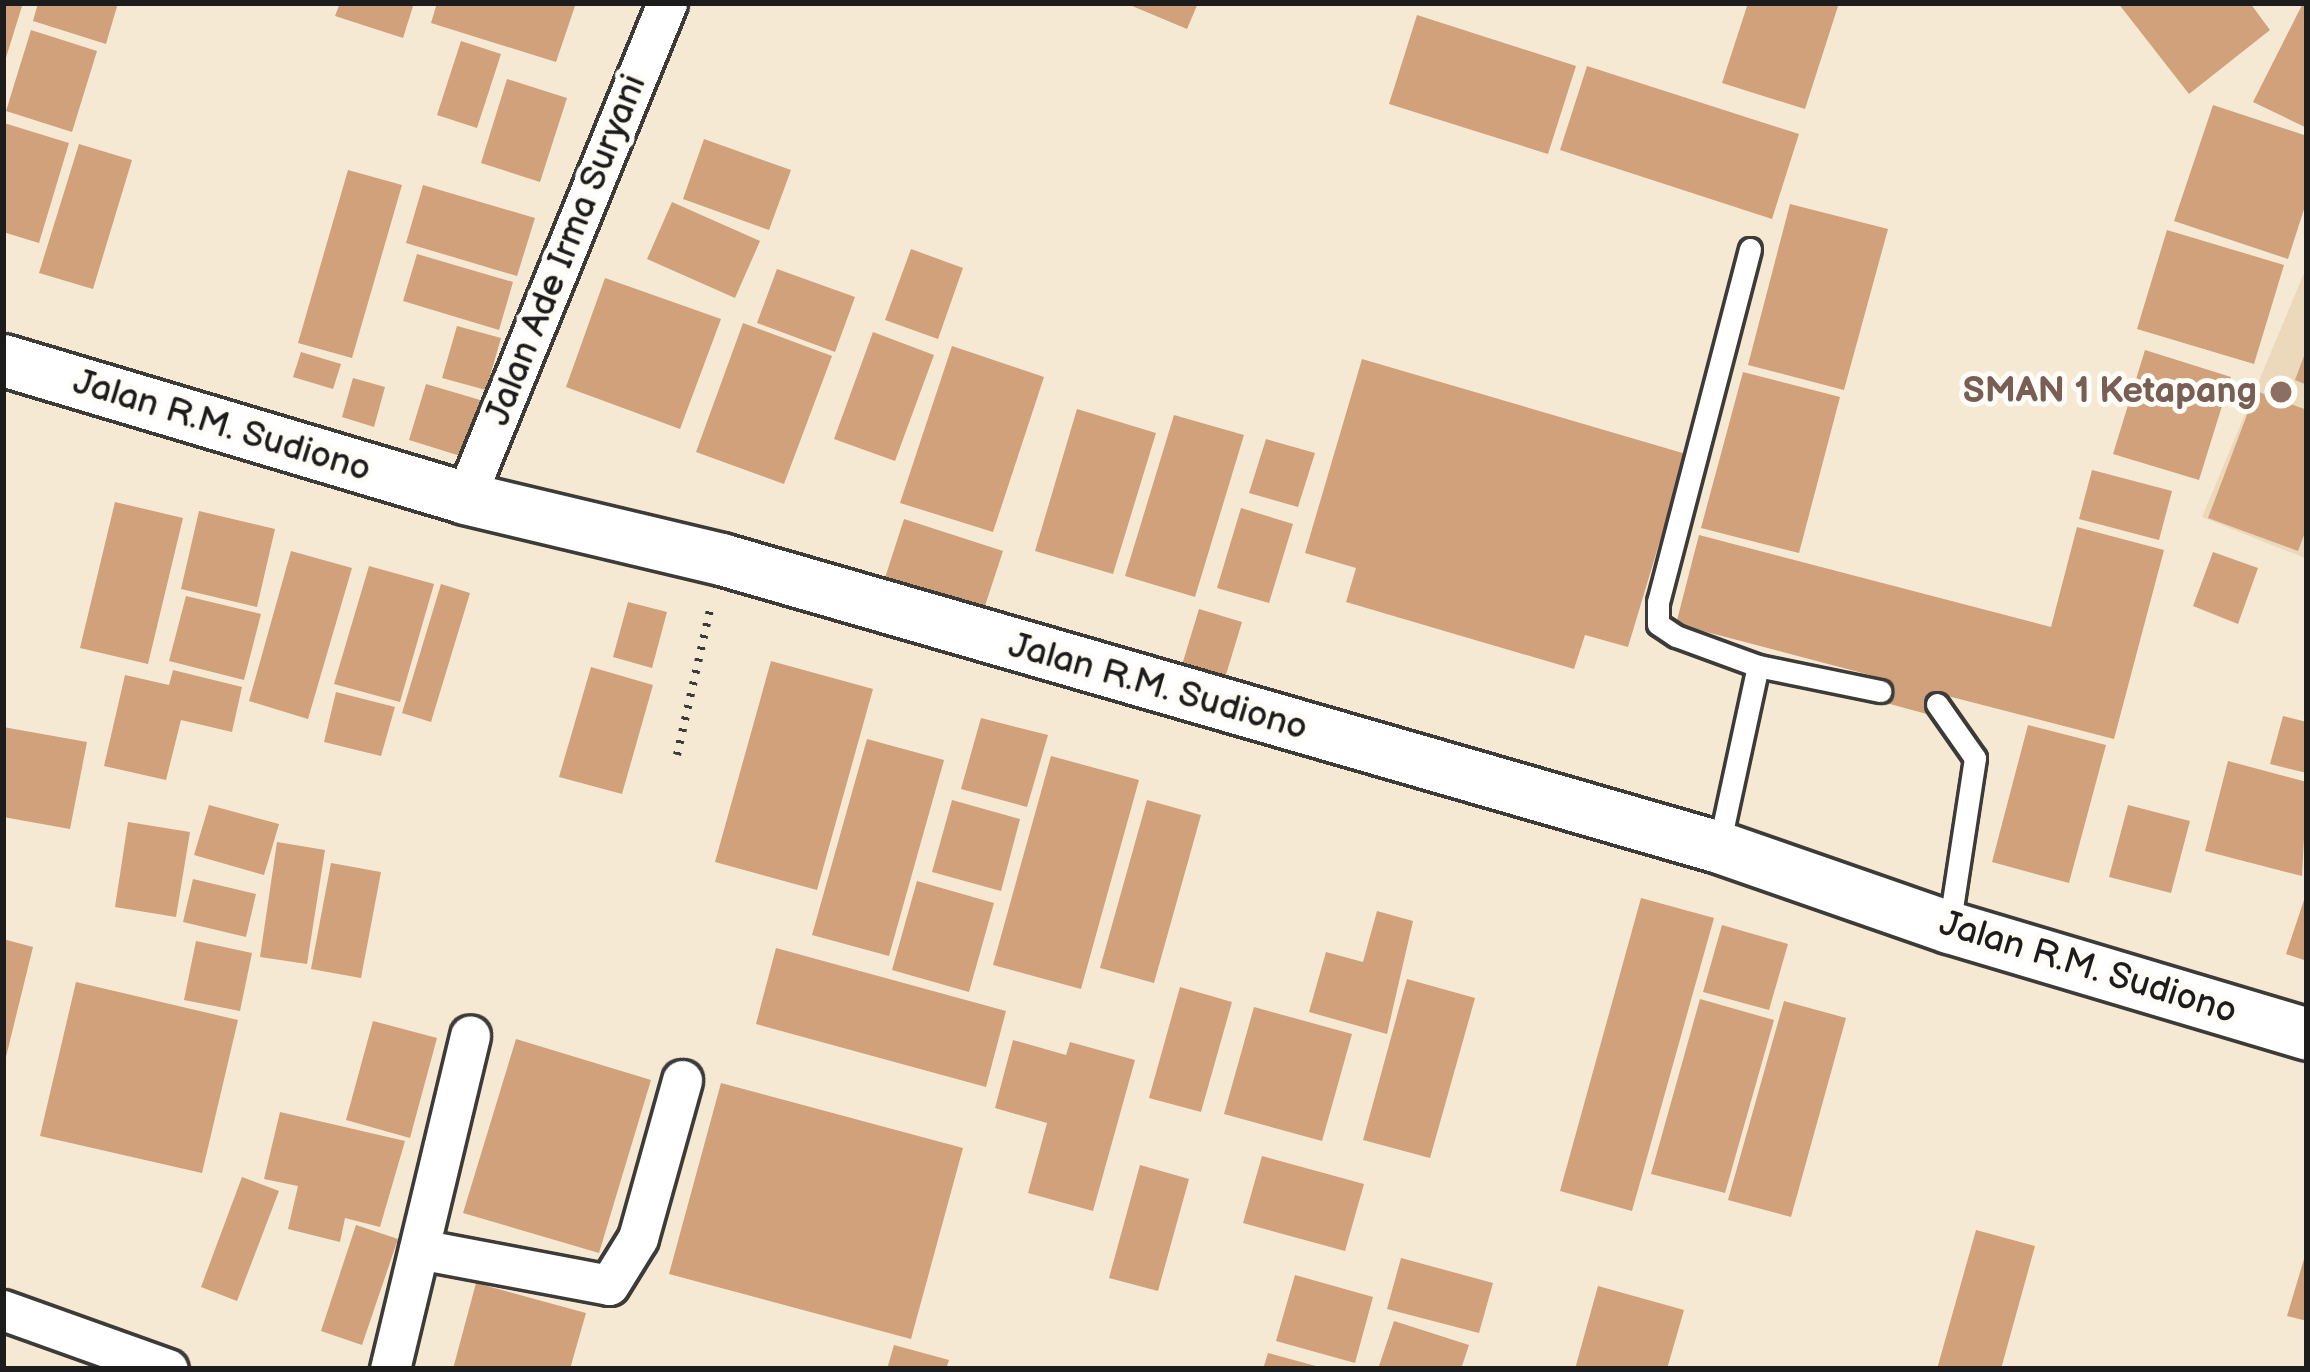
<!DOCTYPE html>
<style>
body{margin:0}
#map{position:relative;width:2310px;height:1372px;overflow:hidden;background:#f6e9d4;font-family:"Balsamiq Sans",sans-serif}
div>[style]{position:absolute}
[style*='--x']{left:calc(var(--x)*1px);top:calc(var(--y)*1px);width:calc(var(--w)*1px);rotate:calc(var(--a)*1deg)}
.built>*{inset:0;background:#ecd8ba}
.building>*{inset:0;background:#d0a17a}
.path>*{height:8px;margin-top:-4px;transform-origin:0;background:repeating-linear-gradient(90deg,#3d3b38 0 3px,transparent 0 12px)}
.roads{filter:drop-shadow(3px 0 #3d3b38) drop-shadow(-3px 0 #3d3b38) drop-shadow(0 3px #3d3b38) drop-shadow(0 -3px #3d3b38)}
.service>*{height:21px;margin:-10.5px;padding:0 10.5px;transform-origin:10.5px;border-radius:10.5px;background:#fff}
.minor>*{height:39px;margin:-19.5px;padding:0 19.5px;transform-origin:19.5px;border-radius:19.5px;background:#fff}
.tertiary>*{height:51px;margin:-25.5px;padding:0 25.5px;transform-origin:25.5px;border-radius:25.5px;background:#fff}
.dots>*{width:33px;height:33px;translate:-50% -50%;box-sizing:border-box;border:6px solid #fdfcf7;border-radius:50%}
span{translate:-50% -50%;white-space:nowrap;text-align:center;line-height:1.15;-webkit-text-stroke:10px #fdfcf7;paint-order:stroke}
.street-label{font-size:36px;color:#1c1c1c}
.education-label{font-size:36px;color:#785e54;font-weight:700}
.right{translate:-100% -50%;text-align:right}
.frame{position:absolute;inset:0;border:6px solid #1c1c1c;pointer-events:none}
</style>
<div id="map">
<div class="built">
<div style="clip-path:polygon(2307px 266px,2307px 559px,2202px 517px)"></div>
</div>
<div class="building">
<div style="clip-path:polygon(3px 3px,23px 3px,4px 64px,3px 64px)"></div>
<div style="clip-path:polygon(38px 3px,118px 3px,106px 44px,33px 21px)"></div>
<div style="clip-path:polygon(340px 3px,414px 3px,403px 38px,335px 16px)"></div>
<div style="clip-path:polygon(437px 3px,576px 3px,556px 62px,431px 23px)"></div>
<div style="clip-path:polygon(1125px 3px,1198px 3px,1187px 29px)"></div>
<div style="clip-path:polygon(1748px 3px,1839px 3px,1805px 109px,1722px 83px)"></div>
<div style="clip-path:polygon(2118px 3px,2250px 3px,2270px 30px,2189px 94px)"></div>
<div style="clip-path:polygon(2303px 3px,2307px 3px,2307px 128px,2253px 102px)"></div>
<div style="clip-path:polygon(1417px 15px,1576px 66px,1548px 154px,1389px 104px)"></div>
<div style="clip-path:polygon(31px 30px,97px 51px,72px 132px,6px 111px)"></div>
<div style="clip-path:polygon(461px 41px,501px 54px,477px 128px,437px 115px)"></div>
<div style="clip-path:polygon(1587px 66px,1799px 134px,1772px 219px,1560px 150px)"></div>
<div style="clip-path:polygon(507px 79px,567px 98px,540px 182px,481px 163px)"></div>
<div style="clip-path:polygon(2213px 105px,2307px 136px,2307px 200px,2288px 259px,2174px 221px)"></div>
<div style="clip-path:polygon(4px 123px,69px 143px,39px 243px,3px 232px)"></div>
<div style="clip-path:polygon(704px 139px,791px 170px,769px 230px,683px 199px)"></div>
<div style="clip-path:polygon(79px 144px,132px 160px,93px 289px,39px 273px)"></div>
<div style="clip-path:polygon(348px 170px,402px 185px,352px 358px,298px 343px)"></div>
<div style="clip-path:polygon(423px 185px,535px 218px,517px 276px,406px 243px)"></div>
<div style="clip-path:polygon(672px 202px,760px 241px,735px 298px,647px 259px)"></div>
<div style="clip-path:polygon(1790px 204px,1888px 229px,1844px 390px,1748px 365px)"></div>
<div style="clip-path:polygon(2167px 230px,2284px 265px,2254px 364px,2137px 329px)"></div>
<div style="clip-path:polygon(911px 249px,963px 268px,938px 339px,885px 320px)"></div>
<div style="clip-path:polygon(417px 254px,513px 282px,499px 330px,403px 301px)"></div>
<div style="clip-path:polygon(777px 269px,855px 297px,835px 352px,757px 323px)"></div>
<div style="clip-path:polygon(605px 278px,721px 319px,680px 429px,566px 387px)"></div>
<div style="clip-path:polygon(743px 323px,832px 356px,784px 484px,696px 452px)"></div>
<div style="clip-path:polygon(457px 326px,501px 338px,486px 390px,442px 378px)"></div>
<div style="clip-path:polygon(873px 332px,934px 355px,895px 461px,834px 439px)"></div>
<div style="clip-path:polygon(952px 346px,1044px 377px,993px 532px,900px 503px)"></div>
<div style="clip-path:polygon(2307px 348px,2307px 385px,2295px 380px)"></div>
<div style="clip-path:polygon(2145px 350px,2231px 377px,2199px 480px,2113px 454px)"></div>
<div style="clip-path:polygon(301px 352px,341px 364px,333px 389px,293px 377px)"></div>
<div style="clip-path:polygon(1362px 359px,1686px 454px,1628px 647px,1585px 635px,1574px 669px,1346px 602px,1356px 568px,1305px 553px)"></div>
<div style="clip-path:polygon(1743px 372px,1840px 397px,1799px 553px,1701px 528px)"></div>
<div style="clip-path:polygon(353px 378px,385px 387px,374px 427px,342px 417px)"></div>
<div style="clip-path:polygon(426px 384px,487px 402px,470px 459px,409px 440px)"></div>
<div style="clip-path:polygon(2256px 391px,2307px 410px,2307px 527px,2298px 551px,2208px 518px)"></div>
<div style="clip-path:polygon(1077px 409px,1156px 433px,1113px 574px,1035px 551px)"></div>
<div style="clip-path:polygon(1174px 415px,1244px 435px,1195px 597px,1125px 576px)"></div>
<div style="clip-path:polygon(1266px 439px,1315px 453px,1298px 507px,1249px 493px)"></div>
<div style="clip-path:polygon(2092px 470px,2172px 491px,2159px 540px,2079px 519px)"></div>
<div style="clip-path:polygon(115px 502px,183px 518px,148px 664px,80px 648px)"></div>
<div style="clip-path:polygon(1241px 508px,1293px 524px,1269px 603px,1217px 588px)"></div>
<div style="clip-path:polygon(199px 511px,275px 529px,257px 607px,181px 589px)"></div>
<div style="clip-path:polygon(904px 519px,1003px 551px,982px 615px,883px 584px)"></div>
<div style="clip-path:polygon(2077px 527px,2164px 550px,2114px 739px,1940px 694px,1934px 716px,1879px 701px,1885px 679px,1676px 624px,1699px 535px,2051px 627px)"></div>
<div style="clip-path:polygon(291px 551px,352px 568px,308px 719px,249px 701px)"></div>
<div style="clip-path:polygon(2213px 552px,2258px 568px,2238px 624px,2193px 606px)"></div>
<div style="clip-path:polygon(369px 566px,434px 584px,400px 702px,334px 684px)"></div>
<div style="clip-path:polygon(441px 584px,470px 593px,431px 722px,402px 713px)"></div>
<div style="clip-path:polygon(186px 596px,261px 614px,244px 680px,169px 661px)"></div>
<div style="clip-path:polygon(628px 602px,667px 612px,652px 668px,613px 657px)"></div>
<div style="clip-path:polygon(1199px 609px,1242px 622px,1218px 701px,1175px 688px)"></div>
<div style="clip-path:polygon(771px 661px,873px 689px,817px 890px,715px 862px)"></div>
<div style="clip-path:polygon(591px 667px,653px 685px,622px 794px,559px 777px)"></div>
<div style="clip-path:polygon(173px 670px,242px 687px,232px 732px,181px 720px,166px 780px,104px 766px,125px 675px,169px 685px)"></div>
<div style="clip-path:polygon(336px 692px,395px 707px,381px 756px,324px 742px)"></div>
<div style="clip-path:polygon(2283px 716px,2307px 722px,2307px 773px,2270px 764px)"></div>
<div style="clip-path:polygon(981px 718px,1048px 735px,1027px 807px,961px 789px)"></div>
<div style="clip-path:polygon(2028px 725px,2106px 745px,2069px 883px,1992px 862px)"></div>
<div style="clip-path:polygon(3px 727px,87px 742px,70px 829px,3px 817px)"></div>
<div style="clip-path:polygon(867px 739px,944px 760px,889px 956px,812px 935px)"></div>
<div style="clip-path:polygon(1051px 756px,1139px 780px,1081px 989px,993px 965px)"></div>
<div style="clip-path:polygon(2228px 761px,2307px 782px,2302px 876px,2205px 851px)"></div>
<div style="clip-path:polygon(952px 800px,1020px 819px,1001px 891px,932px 872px)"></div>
<div style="clip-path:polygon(1147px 800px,1201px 815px,1154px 983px,1100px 968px)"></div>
<div style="clip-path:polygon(209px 805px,279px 824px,264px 875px,194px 855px)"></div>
<div style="clip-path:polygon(2128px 805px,2190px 821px,2171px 893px,2109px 877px)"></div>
<div style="clip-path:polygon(128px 822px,190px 832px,176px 917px,115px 907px)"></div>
<div style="clip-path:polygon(277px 842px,325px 850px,307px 964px,260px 957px)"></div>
<div style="clip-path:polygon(331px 863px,381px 872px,361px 978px,311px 969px)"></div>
<div style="clip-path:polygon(193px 879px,256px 894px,246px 937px,183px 922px)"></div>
<div style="clip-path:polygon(917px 881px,994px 903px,969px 992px,892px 970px)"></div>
<div style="clip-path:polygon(2307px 891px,2307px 961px,2286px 954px)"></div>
<div style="clip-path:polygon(1641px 898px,1714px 918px,1632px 1211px,1560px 1191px)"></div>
<div style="clip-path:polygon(1377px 911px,1413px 921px,1387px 1034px,1309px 1012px,1326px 952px,1363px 962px)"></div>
<div style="clip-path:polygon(1722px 925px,1788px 944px,1769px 1010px,1703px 992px)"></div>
<div style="clip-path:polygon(3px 939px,33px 947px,5px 1061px,3px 1061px)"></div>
<div style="clip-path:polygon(196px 941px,252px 953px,240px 1011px,184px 1000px)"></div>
<div style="clip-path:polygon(776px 948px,1006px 1011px,986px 1087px,756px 1024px)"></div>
<div style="clip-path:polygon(1407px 979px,1475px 998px,1430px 1158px,1363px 1140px)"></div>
<div style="clip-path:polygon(76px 982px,238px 1020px,202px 1173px,40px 1136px)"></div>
<div style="clip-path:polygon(1180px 987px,1232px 1002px,1201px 1112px,1149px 1098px)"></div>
<div style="clip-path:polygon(1700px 999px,1774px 1020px,1725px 1193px,1651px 1174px)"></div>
<div style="clip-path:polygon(1784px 1001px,1846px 1018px,1791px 1217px,1728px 1200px)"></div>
<div style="clip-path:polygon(1254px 1007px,1352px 1034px,1322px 1141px,1224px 1114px)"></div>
<div style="clip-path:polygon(373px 1021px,437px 1038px,410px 1138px,346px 1120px)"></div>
<div style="clip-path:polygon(516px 1039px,651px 1080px,599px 1253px,463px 1213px)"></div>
<div style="clip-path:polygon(1013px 1040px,1066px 1055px,1070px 1042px,1135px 1060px,1093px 1211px,1028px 1193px,1047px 1123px,995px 1108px)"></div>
<div style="clip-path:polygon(721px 1083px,963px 1148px,911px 1339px,669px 1274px)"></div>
<div style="clip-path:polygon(280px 1112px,405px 1141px,380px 1227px,345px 1218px,340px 1242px,288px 1229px,298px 1186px,264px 1179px)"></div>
<div style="clip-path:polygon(1262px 1156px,1364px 1184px,1345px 1251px,1243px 1223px)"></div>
<div style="clip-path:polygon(1140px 1165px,1189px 1179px,1158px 1291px,1109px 1278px)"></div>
<div style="clip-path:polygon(242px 1177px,279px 1191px,237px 1301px,201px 1287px)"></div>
<div style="clip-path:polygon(356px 1225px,398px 1239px,362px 1345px,321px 1331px)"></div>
<div style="clip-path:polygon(1976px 1230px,2035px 1246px,2001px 1369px,1937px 1369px)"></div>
<div style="clip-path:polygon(2307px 1249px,2307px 1321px,2287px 1316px)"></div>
<div style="clip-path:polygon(1401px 1258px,1493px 1283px,1479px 1333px,1387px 1309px)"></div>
<div style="clip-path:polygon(1295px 1275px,1373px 1297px,1355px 1363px,1276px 1341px)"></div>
<div style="clip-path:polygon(476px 1283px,586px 1313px,570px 1369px,453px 1369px)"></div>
<div style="clip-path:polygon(1598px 1286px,1684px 1310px,1667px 1369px,1575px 1369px)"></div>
<div style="clip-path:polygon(1394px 1321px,1469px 1345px,1461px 1369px,1378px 1369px)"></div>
<div style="clip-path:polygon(894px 1345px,949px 1360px,946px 1369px,887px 1369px)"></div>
<div style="clip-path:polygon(1268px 1353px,1323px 1368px,1323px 1369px,1263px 1369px)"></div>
</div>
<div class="path">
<div style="--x:677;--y:755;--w:154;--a:-77.2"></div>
</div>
<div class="roads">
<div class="service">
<div style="--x:1750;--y:249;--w:364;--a:104.6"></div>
<div style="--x:1658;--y:601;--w:23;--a:90"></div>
<div style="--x:1658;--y:624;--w:22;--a:34"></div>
<div style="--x:1676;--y:636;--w:87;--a:20.1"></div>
<div style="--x:1758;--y:666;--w:125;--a:11.6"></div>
<div style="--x:1937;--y:704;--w:66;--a:54.9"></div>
<div style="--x:1975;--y:758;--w:171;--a:98.7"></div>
<div style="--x:1719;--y:846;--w:184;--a:-77.8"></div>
</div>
<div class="minor">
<div style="--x:465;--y:498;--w:535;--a:-67.8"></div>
<div style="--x:419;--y:1249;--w:193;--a:10.7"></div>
<div style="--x:609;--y:1285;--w:55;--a:-58.3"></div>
<div style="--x:638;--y:1238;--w:164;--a:-74.4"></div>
<div style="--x:3;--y:1310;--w:175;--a:19.7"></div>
<div style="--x:390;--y:1369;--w:343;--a:-76.5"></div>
</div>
<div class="tertiary">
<div style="--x:3;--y:360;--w:482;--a:16.6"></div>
<div style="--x:465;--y:498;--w:263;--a:13.4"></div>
<div style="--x:721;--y:559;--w:1039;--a:16.1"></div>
<div style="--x:1719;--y:847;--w:244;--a:19.2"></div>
<div style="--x:1949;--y:927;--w:374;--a:16.6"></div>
</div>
</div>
<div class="dots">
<div style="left:2281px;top:392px;background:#8d6e63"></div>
</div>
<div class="street-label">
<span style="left:566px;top:250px;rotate:-68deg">Jalan Ade Irma Suryani</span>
<span style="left:222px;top:426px;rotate:17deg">Jalan R.M. Sudiono</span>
<span style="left:1158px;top:687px;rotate:16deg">Jalan R.M. Sudiono</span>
<span style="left:2088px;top:968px;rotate:17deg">Jalan R.M. Sudiono</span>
</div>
<div class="education-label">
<span class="right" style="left:2257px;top:392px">SMAN 1 Ketapang</span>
</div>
<div class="frame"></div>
</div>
